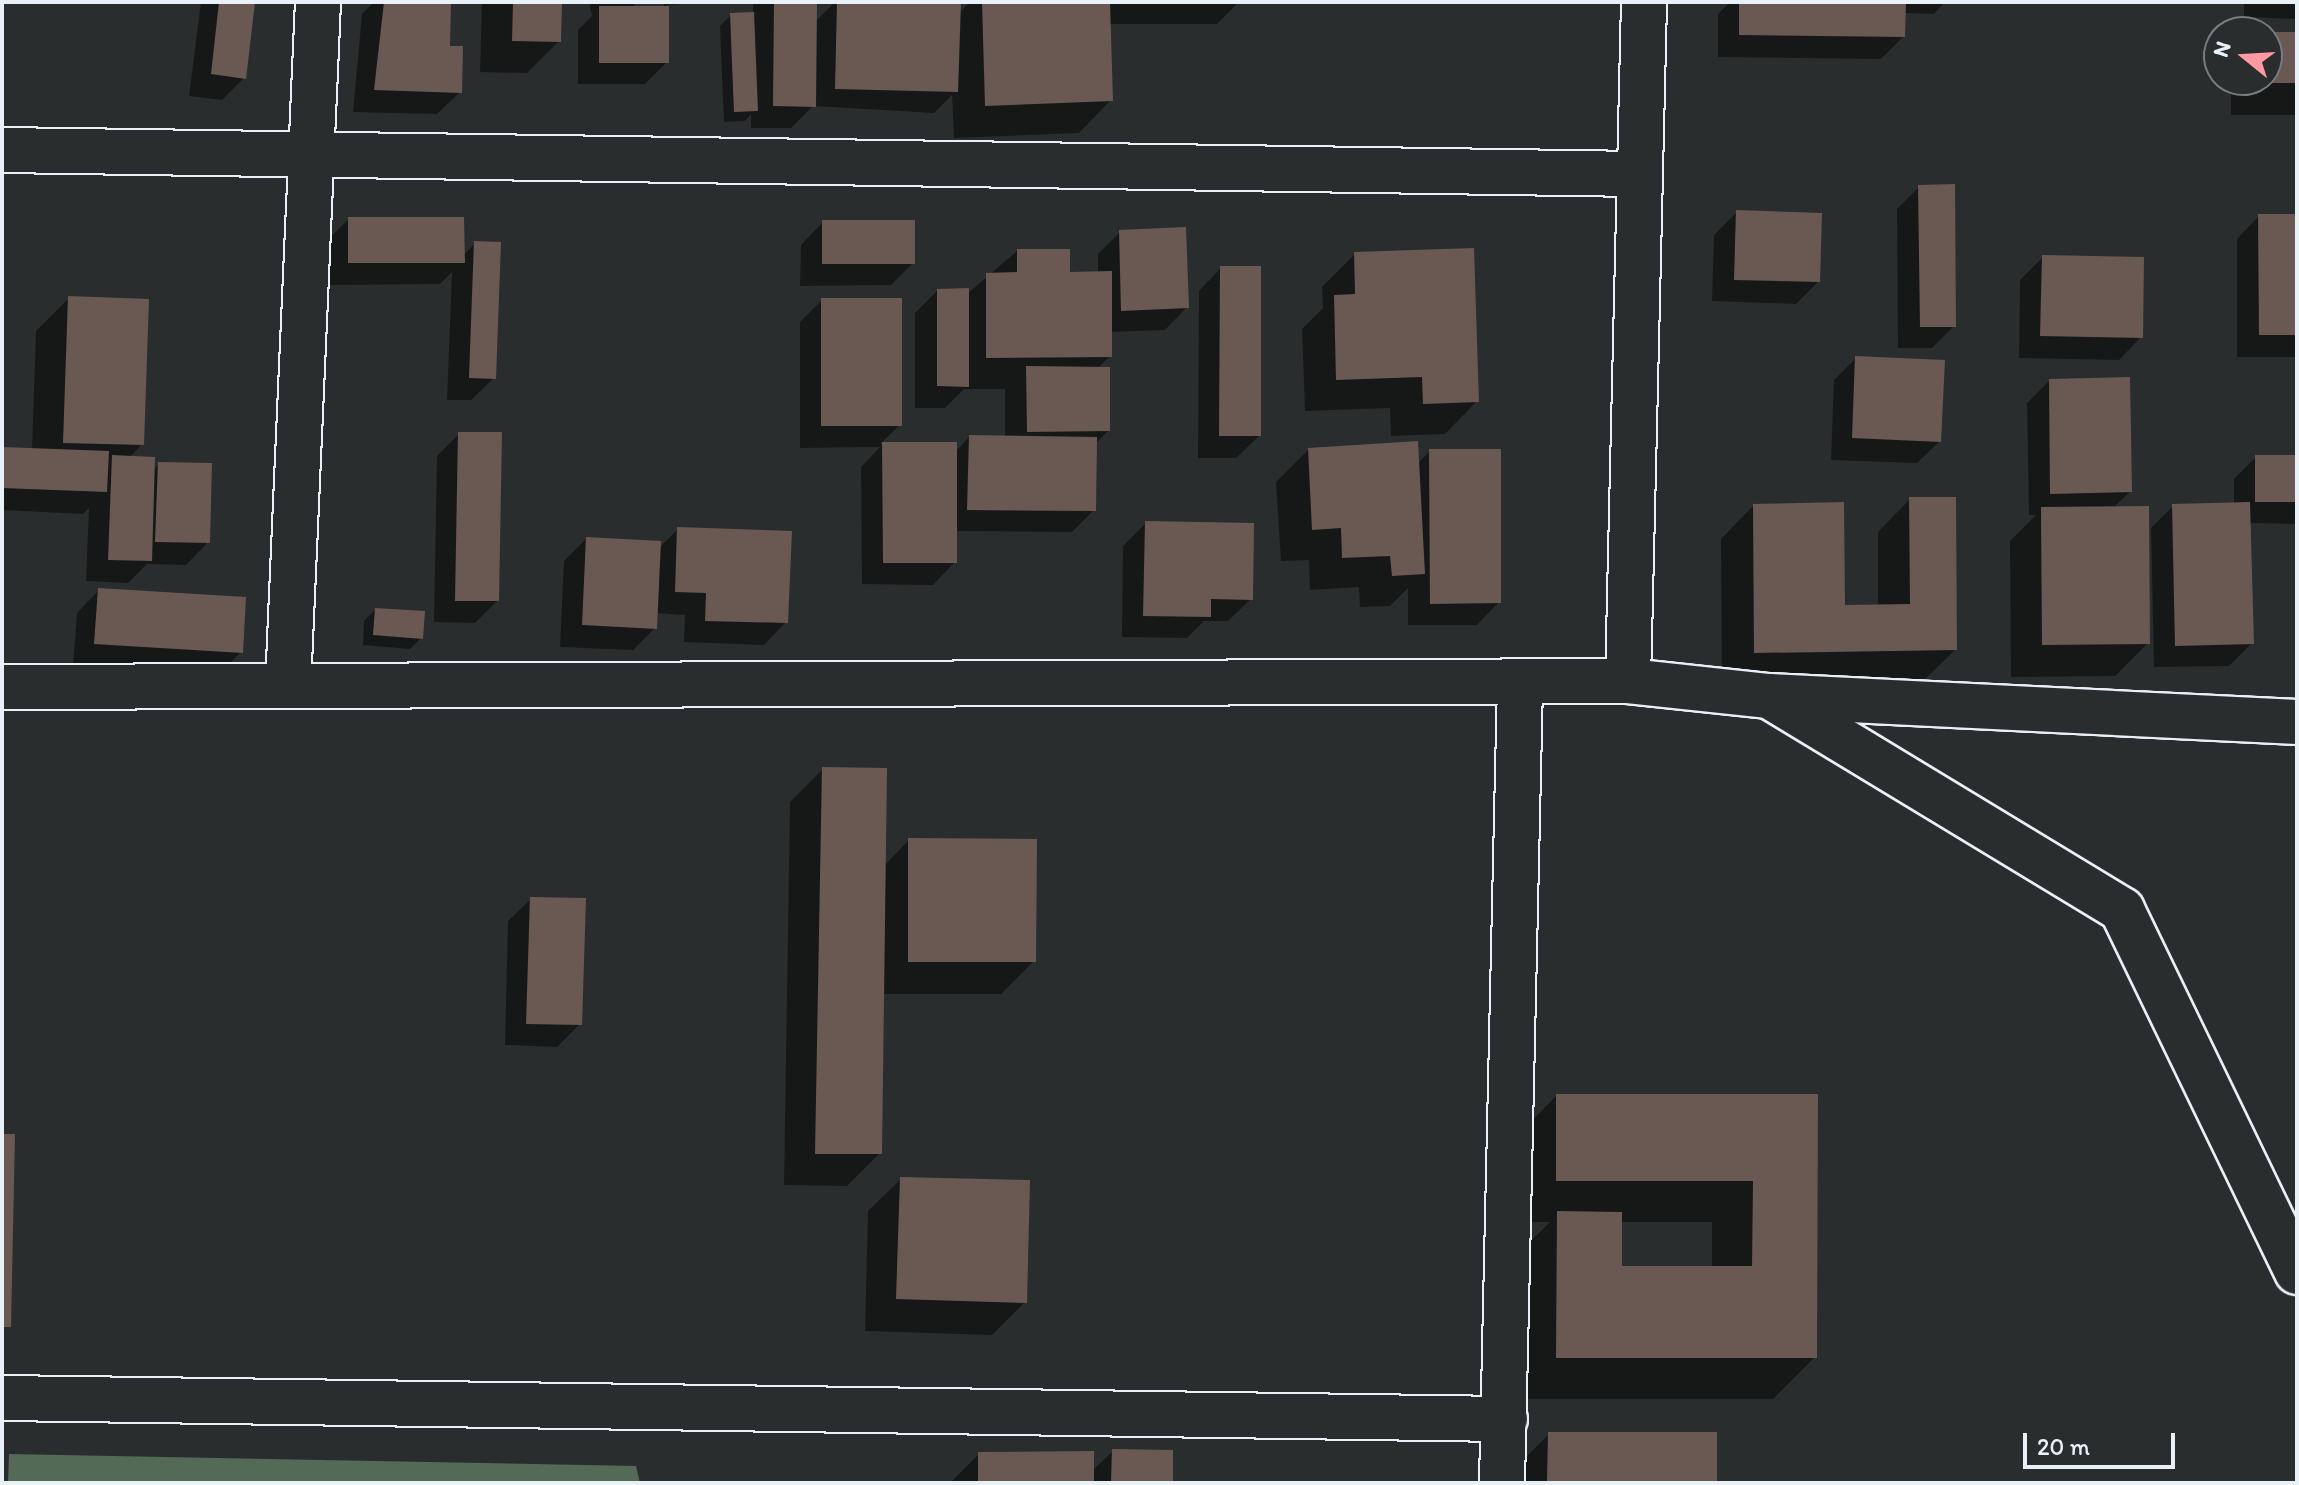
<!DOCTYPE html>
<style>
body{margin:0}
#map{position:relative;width:2299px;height:1485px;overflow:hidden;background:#2a2d2e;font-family:Itim,sans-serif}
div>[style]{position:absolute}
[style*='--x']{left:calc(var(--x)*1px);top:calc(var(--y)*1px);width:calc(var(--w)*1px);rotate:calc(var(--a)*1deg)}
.green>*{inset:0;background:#536a56}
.shadow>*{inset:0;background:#0007}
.building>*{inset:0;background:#695952}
.roads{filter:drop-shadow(2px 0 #e8f1f8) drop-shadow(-2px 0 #e8f1f8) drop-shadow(0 2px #e8f1f8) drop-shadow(0 -2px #e8f1f8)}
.street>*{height:44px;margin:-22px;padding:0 22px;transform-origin:22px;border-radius:22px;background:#2a2d2e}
span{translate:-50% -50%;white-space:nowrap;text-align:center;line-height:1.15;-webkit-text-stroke:8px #2a2d2e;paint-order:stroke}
.frame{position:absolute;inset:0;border:4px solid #e8f1f8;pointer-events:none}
.north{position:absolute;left:2203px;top:16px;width:80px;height:80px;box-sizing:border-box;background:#2a2d2e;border:2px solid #767b7f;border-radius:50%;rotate:288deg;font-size:22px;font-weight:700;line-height:32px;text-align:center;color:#e8f1f8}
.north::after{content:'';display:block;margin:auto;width:28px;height:36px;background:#ff9aa2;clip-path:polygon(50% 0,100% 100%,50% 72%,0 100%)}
.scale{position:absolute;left:2023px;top:1433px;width:152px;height:36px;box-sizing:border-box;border:4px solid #e8f1f8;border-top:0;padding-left:10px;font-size:24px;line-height:28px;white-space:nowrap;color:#e8f1f8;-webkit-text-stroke:6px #2a2d2e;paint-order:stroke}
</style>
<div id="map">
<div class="green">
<div style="clip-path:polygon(9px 1454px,636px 1466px,640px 1483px,8px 1483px)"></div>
</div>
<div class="shadow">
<div style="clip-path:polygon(201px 2px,253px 2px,244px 78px,222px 100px,189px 96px)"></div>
<div style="clip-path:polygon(374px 2px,449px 2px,448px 48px,460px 92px,437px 114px,353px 112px,362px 14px)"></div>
<div style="clip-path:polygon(482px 2px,560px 2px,559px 41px,527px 73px,480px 72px)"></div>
<div style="clip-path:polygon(589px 2px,637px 2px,631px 8px,664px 8px,664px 2px,725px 2px,667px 5px,667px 62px,645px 84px,578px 84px,578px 30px,592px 16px)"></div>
<div style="clip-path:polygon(753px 2px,815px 2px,815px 22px,835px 2px,959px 2px,958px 14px,970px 2px,1239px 2px,1217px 24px,1109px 24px,1111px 100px,1079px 133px,954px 138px,952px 95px,934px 113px,813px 106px,791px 128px,751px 128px,751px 114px,745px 121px,724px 122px,720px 26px,731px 15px,753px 14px)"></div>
<div style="clip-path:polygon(1730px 2px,1945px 2px,1934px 14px,1903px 13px,1903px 37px,1881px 59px,1718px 57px,1718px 14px)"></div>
<div style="clip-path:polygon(2244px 2px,2297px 2px,2297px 19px,2244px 17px)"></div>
<div style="clip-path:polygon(2297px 34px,2297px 115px,2231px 115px,2231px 80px,2267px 80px)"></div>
<div style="clip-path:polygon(1919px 187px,1954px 326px,1932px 348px,1898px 348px,1897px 209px)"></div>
<div style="clip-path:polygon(1737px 212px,1818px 282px,1796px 304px,1712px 301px,1714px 235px)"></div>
<div style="clip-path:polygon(2259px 216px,2297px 216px,2297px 357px,2237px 357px,2237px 239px)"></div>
<div style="clip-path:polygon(349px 219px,463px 256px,475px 243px,494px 378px,471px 400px,447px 400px,452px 272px,440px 284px,326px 285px,326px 241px)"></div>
<div style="clip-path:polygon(823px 222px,913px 263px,891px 285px,800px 286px,801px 245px)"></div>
<div style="clip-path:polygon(1120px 232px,1187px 307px,1165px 330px,1110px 332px,1110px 356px,1098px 368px,1108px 431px,1095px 444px,1094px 510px,1072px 532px,955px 531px,955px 562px,933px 585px,862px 584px,861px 467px,880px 447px,800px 448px,800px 322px,822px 300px,900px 425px,880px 444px,955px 444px,955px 452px,969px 437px,1005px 438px,1005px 389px,964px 389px,945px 408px,915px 408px,915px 313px,937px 291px,967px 294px,1017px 251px,1068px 274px,1098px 274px,1098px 254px)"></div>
<div style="clip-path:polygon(1355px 254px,1477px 401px,1445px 434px,1391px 436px,1390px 408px,1305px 411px,1302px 329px,1323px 308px,1322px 287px)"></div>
<div style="clip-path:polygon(2043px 257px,2141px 337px,2119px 360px,2019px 358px,2020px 280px)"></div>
<div style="clip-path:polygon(1221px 268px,1259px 436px,1236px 458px,1198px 458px,1199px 291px)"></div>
<div style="clip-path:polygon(69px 298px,142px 444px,129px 458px,153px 470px,159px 464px,208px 542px,186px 565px,147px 564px,128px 583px,86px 581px,89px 508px,83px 514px,2px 510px,2px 449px,32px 450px,36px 331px)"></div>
<div style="clip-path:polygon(1856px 358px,1940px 441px,1917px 463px,1831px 460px,1834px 380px)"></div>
<div style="clip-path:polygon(2049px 381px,2130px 492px,2113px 508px,2148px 643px,2115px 676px,2011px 677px,2010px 541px,2036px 515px,2029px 515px,2027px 403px)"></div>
<div style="clip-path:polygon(459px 434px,498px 600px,475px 623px,434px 622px,437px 456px)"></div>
<div style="clip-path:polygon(1309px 449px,1417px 464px,1430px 451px,1499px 602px,1477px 625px,1408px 625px,1408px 588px,1390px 606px,1360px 607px,1359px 587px,1310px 590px,1309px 560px,1281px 561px,1276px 482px)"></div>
<div style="clip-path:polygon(2256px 457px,2297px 457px,2297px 524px,2249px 523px,2252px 643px,2229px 666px,2154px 667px,2151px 528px,2173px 506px,2234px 504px,2234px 479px)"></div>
<div style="clip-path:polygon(1910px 499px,1955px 650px,1922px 682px,1722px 685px,1721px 539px,1753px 506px,1843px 607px,1878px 606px,1878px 532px)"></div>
<div style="clip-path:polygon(1145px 524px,1251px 599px,1228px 621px,1204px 621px,1187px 638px,1122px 637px,1123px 546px)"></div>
<div style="clip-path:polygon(678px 529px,786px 622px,764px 645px,684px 642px,685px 615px,656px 613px,655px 628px,633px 650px,560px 647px,564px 561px,586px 539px,659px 548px)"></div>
<div style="clip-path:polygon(99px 590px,241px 652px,219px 674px,73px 666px,77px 613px)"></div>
<div style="clip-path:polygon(375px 610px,421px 638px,410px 649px,363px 645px,364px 621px)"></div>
<div style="clip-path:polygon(823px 769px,884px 866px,909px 840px,1034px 961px,1001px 994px,882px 994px,880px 1153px,847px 1186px,784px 1185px,790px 802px)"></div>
<div style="clip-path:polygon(531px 899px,580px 1024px,557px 1047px,505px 1045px,508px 921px)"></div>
<div style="clip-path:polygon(evenodd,1556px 1096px,1816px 1096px,1815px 1357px,1773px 1399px,1516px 1399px,1517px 1255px,1550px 1222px,1515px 1222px,1515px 1138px,1556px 1096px,1620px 1222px,1712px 1222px,1712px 1268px,1620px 1268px,1620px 1222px)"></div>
<div style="clip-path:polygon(901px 1179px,1025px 1302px,992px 1335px,865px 1331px,868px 1211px)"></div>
<div style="clip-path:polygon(1549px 1434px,1715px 1483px,1516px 1483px,1516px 1467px)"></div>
<div style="clip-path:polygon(1113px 1451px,1171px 1483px,950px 1483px,979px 1454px,1092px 1471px)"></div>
</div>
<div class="building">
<div style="clip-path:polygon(219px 2px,255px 2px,246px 79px,211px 74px)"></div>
<div style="clip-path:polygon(384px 2px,451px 2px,450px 46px,463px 46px,462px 93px,374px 90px)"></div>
<div style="clip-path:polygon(513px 2px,562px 2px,561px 42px,512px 41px)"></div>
<div style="clip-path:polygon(774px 2px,817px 2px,816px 107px,773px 106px)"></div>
<div style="clip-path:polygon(837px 2px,961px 2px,958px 92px,835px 89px)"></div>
<div style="clip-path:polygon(982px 2px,1110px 2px,1113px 101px,985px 106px)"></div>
<div style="clip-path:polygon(1739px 2px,1906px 2px,1905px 37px,1739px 35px)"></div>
<div style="clip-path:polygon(599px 6px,669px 6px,669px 63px,599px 63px)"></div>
<div style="clip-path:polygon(754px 12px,758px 111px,734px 112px,730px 13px)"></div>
<div style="clip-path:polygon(2267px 32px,2297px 32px,2297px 83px,2263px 83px)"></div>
<div style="clip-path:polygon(1955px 184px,1956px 327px,1920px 327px,1918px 185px)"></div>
<div style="clip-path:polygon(1736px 210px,1822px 213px,1820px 282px,1734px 280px)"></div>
<div style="clip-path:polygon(2258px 214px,2297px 214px,2297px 335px,2259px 335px)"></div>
<div style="clip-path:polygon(348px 217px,464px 217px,465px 263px,348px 263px)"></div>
<div style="clip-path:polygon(822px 220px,915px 220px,915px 264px,822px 264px)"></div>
<div style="clip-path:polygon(1186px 227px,1189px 308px,1121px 311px,1119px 230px)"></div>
<div style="clip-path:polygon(474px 241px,501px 242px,496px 379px,469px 378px)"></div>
<div style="clip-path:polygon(1474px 248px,1479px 402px,1423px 404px,1422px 377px,1336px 380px,1334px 295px,1355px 294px,1354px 252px)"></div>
<div style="clip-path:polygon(1017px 249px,1070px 249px,1070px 272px,1112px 271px,1112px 357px,986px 358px,986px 273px,1017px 272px)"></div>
<div style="clip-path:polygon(2042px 255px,2144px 257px,2143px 338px,2040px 336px)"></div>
<div style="clip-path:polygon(1220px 266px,1261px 266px,1261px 436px,1219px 436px)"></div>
<div style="clip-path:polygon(969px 288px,969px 387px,937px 386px,937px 289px)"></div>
<div style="clip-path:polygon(68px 296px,149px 299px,144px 445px,63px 443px)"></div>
<div style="clip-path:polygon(821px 298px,902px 298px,902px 426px,821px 426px)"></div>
<div style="clip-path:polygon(1855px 356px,1945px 360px,1941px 442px,1852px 438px)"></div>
<div style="clip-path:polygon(1026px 366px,1110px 367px,1110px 431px,1027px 432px)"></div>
<div style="clip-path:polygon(2130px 377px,2132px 492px,2050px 494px,2049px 379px)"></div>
<div style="clip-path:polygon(458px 432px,502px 432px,499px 601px,455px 601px)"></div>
<div style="clip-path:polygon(969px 435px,1097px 437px,1096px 511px,967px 510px)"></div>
<div style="clip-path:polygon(1418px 441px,1425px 574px,1392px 576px,1390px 556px,1342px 558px,1341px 528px,1312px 530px,1308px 448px)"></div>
<div style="clip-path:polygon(882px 442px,957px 442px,957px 563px,883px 563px)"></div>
<div style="clip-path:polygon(2px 447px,109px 451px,107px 492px,2px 488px)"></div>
<div style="clip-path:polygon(1429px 449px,1501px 449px,1501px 603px,1430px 604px)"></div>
<div style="clip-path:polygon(112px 455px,155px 457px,152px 561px,108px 560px)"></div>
<div style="clip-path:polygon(2255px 455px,2297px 455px,2297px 502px,2255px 502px)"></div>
<div style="clip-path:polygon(158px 462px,212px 463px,210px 543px,155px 542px)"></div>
<div style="clip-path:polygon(1909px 497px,1956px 497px,1957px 650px,1754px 653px,1753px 504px,1844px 502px,1845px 605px,1910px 604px)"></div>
<div style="clip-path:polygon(2250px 502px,2254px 644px,2175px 646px,2172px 504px)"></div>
<div style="clip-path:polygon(2149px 506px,2150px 644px,2042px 645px,2041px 507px)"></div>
<div style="clip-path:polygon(1145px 521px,1254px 523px,1253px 600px,1211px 599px,1211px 617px,1143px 616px)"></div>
<div style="clip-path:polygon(677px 527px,792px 531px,788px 623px,705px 621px,706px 593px,675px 592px)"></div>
<div style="clip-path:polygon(586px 537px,661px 541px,657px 629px,582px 625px)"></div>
<div style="clip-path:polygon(98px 588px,246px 597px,243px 653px,94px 644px)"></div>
<div style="clip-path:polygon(375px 608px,425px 611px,423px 639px,373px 635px)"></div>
<div style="clip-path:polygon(822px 767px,887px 768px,882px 1154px,815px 1154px)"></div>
<div style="clip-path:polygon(908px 838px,1037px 839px,1036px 962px,908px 962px)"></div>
<div style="clip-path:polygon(530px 897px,586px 898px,582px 1025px,526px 1024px)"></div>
<div style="clip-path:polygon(1556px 1094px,1818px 1094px,1817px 1358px,1556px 1358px,1557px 1211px,1622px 1212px,1622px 1266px,1752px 1266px,1753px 1181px,1556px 1181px)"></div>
<div style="clip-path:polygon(2px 1134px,15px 1134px,11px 1327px,2px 1327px)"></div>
<div style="clip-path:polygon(900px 1177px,1030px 1180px,1027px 1303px,896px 1299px)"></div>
<div style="clip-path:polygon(1548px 1432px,1717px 1432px,1717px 1483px,1547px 1483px)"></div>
<div style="clip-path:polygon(1112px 1449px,1173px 1450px,1173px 1483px,1111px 1483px)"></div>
<div style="clip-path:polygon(1094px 1451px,1094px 1483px,978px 1483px,978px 1452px)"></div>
</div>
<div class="roads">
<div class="street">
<div style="--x:2;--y:150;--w:1637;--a:0.84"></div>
<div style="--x:1628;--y:681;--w:679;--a:-88.65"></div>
<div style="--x:288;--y:686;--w:685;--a:-87.49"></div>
<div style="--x:2;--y:687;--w:1626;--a:-0.21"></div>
<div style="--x:1628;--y:681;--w:142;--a:6.1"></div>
<div style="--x:1769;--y:696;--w:529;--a:2.82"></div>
<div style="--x:1774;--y:699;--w:407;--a:31.2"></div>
<div style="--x:2122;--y:910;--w:402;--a:64.2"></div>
<div style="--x:2;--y:1398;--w:1503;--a:0.8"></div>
<div style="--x:1502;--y:1483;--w:800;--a:-88.71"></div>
</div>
</div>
<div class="frame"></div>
<div class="north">N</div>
<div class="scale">20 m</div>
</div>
